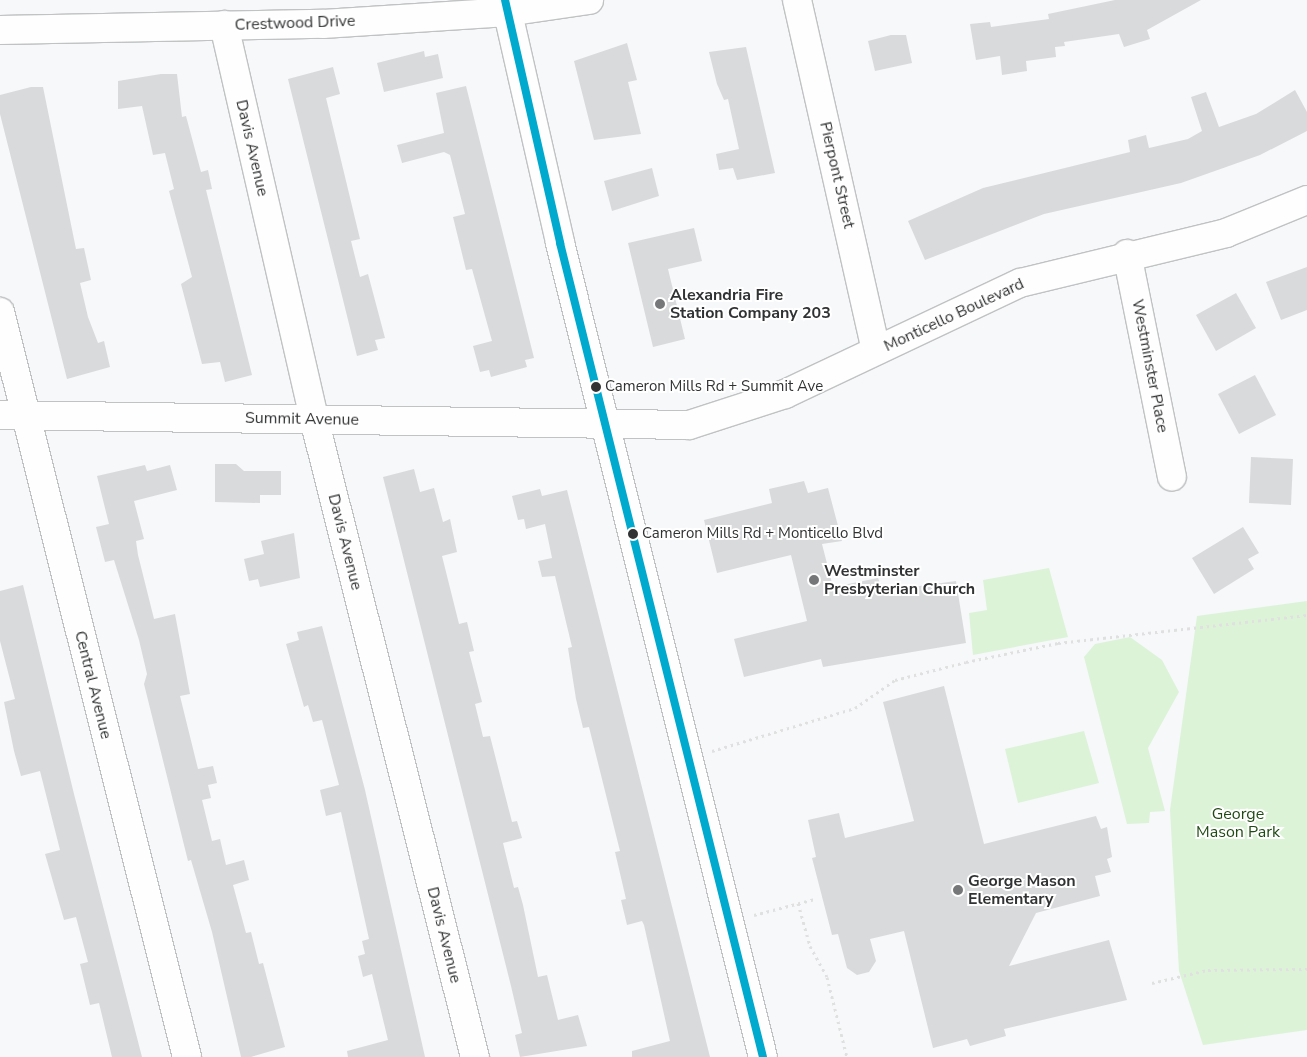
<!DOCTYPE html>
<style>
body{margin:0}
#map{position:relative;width:1307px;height:1057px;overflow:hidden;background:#f6f8fa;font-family:"Nunito Sans",sans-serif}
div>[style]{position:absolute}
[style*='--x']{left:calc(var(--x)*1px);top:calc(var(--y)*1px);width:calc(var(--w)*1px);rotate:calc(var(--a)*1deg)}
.green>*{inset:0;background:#dcf3d8}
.building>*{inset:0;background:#d9dadc}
.path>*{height:3px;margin-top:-1.5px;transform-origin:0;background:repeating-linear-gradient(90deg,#e0e0e0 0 2.5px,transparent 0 6.5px)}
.roads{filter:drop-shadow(1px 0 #c0c2c3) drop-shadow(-1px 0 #c0c2c3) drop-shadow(0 1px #c0c2c3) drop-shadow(0 -1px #c0c2c3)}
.minor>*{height:28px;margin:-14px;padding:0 14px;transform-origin:14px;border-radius:14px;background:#fefefe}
.bus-1>*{height:8px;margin:-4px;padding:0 4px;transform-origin:4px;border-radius:4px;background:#00a9ce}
.dots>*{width:14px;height:14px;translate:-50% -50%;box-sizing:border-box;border:2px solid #fff;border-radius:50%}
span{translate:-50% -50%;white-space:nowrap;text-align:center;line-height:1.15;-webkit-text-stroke:4px #fff;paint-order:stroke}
.bus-label{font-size:15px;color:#313233}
.left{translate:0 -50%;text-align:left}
.street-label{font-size:16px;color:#313233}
.poi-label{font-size:16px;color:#313233;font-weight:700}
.park-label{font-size:16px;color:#204a13}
</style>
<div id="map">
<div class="green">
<div style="clip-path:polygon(1049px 568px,1068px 637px,973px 655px,969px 613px,987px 610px,983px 580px)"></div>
<div style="clip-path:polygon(1307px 601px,1307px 1030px,1203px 1045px,1179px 971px,1170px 810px,1197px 616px)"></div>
<div style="clip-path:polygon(1130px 637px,1162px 660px,1179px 692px,1148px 748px,1165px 811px,1150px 812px,1149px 823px,1127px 824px,1084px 657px,1095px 644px)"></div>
<div style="clip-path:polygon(1084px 731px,1099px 783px,1018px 803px,1005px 749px)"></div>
</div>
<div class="building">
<div style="clip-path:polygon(1115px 0,1201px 0,1147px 30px,1150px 39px,1124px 47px,1119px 34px,1064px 42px,1065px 46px,1055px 47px,1056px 57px,1026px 61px,1027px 71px,1002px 75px,1000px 56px,976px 60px,970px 24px,990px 22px,991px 27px,1049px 19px,1048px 14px)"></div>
<div style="clip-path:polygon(891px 35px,906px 35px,912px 63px,875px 71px,868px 41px)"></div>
<div style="clip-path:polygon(627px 43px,637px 80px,628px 82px,641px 134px,594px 140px,574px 61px)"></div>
<div style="clip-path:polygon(746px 47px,775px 173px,737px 180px,733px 168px,719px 170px,716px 154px,739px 149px,728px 99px,724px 100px,717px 84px,709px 52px)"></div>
<div style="clip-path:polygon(424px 51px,425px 57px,438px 54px,443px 78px,384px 92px,377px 63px)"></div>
<div style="clip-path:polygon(333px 67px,340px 94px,326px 98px,360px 239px,351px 241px,360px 277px,368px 274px,385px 338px,375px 340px,378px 350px,357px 356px,288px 79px)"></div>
<div style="clip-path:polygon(161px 74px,177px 74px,182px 117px,186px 116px,201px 172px,208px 170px,212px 189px,206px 190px,252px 375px,225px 382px,220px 362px,202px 364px,181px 284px,192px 277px,169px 191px,174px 189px,165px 153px,153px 155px,142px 106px,118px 109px,118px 81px)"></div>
<div style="clip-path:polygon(466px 86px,534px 358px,525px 360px,527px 367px,491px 377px,489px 370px,480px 372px,473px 346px,492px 341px,472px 269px,466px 270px,453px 217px,465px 214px,450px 155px,444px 152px,402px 163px,397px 145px,444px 133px,436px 93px)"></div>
<div style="clip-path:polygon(31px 87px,43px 87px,76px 249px,84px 248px,91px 280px,80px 283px,88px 317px,98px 343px,104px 341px,110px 367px,67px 379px,0 114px,0 95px)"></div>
<div style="clip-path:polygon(1295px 90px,1307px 112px,1307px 131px,1260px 155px,1181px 183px,1044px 214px,925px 260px,908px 221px,983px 188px,1130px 152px,1128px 140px,1146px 135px,1149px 148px,1188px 139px,1202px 131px,1191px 97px,1206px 92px,1219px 127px,1256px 114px)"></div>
<div style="clip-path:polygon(652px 168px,659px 196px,612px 211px,604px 181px)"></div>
<div style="clip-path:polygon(694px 228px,702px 261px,668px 269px,685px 339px,653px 347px,628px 243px)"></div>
<div style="clip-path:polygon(1307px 267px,1307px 310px,1281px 320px,1266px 282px)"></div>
<div style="clip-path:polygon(1236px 293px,1256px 328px,1216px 351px,1196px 315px)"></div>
<div style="clip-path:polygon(1255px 375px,1276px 415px,1239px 434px,1218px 394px)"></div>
<div style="clip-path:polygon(1251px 457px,1293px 459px,1291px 505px,1249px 503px)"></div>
<div style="clip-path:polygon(215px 464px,236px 464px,244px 471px,281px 471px,281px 495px,260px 495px,260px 503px,215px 502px)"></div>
<div style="clip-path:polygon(145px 465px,147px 471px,170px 465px,177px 490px,134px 501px,144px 539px,136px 541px,138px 555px,154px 619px,175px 614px,190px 694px,180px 696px,198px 769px,213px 766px,217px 783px,208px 785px,211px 798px,202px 800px,212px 841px,220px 839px,226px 865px,244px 860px,249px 880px,233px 885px,246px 933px,251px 932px,259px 964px,263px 963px,285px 1047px,251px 1057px,241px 1057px,212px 932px,191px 860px,188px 861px,144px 684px,147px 674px,139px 640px,114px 560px,105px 562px,96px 527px,109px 524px,97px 476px)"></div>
<div style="clip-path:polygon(414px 469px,420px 492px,434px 488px,443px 522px,450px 519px,457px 552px,442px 556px,459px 624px,467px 622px,474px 651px,469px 652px,482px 702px,475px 704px,483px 737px,490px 736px,512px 822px,517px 821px,522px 838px,503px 843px,514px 888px,518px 887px,523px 905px,538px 977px,547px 975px,558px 1020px,578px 1015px,587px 1046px,520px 1057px,515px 1035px,522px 1033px,511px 986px,383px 477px)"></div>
<div style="clip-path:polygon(804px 481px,808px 493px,828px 488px,842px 541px,822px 544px,833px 587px,878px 578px,883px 591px,956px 581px,966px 643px,823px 667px,821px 659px,744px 677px,734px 639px,807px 621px,791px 555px,717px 573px,704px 520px,772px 503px,769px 489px)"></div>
<div style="clip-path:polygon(540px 489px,542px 496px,567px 490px,710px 1057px,632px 1057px,632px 1051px,670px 1041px,644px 925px,642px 921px,627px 925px,621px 900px,626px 899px,615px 852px,620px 851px,589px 727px,583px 728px,576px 699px,568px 648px,572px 647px,555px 576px,542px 577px,538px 561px,552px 558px,545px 524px,526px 529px,524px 519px,518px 520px,512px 496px)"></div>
<div style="clip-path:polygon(1243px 527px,1259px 553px,1248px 559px,1254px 569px,1214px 594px,1192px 558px)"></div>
<div style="clip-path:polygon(294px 533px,300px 578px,260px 587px,258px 579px,249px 581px,244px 559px,264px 554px,261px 541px)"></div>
<div style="clip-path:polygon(23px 585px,74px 794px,142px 1057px,112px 1057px,99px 1003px,90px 1005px,80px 964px,88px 962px,76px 917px,64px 920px,45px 854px,60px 850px,40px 771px,21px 776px,14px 751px,4px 702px,15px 699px,0 641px,0 591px)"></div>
<div style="clip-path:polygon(322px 626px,365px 790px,425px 1057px,348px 1057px,347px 1051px,388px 1040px,372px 974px,363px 977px,358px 956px,365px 954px,362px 941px,369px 939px,341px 812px,326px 816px,320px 790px,339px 785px,322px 720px,313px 722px,308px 705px,304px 707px,286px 644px,299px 640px,297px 632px)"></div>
<div style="clip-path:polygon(944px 686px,984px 844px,1096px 816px,1101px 829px,1107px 827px,1112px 857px,1107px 859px,1111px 872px,1095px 876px,1100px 896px,1036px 913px,1009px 966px,1109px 940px,1127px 1000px,1004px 1029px,1006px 1036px,970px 1046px,967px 1039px,933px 1048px,904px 931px,870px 939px,876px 961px,869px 972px,857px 975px,847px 968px,838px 934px,832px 935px,812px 858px,816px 857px,808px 820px,839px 813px,845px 838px,914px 821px,883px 702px)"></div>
</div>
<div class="path">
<div style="--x:712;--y:751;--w:149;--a:-16.7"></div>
<div style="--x:855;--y:708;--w:49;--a:-35"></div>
<div style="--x:895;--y:680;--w:73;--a:-14.2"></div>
<div style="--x:966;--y:662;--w:94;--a:-11.7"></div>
<div style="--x:1058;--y:643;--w:251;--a:-6.4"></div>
<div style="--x:798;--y:903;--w:45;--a:74.4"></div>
<div style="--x:810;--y:946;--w:35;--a:61"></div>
<div style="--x:827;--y:977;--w:82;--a:76"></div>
<div style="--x:754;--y:915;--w:63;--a:-14.7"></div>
<div style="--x:1152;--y:983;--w:57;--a:-13.1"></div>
<div style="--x:1208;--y:970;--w:99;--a:-0.6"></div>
</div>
<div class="roads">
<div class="minor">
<div style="--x:505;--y:0;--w:249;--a:77.2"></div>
<div style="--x:560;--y:243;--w:839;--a:76"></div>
<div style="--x:797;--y:0;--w:359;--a:77.3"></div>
<div style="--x:224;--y:25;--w:404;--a:77.1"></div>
<div style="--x:314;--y:419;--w:658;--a:75.84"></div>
<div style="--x:0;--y:30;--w:323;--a:-1.1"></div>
<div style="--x:323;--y:24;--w:184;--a:-3.7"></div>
<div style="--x:507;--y:12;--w:83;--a:-8.3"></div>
<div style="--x:1127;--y:254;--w:227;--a:78.6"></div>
<div style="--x:0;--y:312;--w:768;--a:75.91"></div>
<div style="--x:0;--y:415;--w:689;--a:0.83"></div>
<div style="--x:689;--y:425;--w:101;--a:-17.9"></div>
<div style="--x:785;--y:394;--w:260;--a:-25.3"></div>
<div style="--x:1020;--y:283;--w:212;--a:-13.6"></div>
<div style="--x:1226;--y:233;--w:87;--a:-22.2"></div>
</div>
</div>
<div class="bus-1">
<div style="--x:505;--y:0;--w:249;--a:77.2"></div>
<div style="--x:560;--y:243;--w:839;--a:76"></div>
</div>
<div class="dots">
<div style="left:660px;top:304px;background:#767779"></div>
<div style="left:596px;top:387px;background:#313233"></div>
<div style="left:633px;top:534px;background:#313233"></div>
<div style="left:814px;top:580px;background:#767779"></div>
<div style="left:958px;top:890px;background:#767779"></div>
</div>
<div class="bus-label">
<span class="left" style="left:605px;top:387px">Cameron Mills Rd + Summit Ave</span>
<span class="left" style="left:642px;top:534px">Cameron Mills Rd + Monticello Blvd</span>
</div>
<div class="street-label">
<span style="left:295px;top:23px;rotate:-2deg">Crestwood Drive</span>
<span style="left:252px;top:148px;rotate:77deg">Davis Avenue</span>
<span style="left:837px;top:175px;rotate:77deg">Pierpont Street</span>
<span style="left:954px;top:315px;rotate:-25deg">Monticello Boulevard</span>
<span style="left:1150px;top:366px;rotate:79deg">Westminster Place</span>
<span style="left:302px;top:419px;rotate:1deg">Summit Avenue</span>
<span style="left:345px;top:542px;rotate:76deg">Davis Avenue</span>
<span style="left:93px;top:685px;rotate:76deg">Central Avenue</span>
<span style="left:444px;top:935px;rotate:76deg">Davis Avenue</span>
</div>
<div class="poi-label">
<span class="left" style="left:670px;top:304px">Alexandria Fire<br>Station Company 203</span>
<span class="left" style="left:824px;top:580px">Westminster<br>Presbyterian Church</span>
<span class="left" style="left:968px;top:890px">George Mason<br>Elementary</span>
</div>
<div class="park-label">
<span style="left:1238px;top:823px">George<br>Mason Park</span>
</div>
</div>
